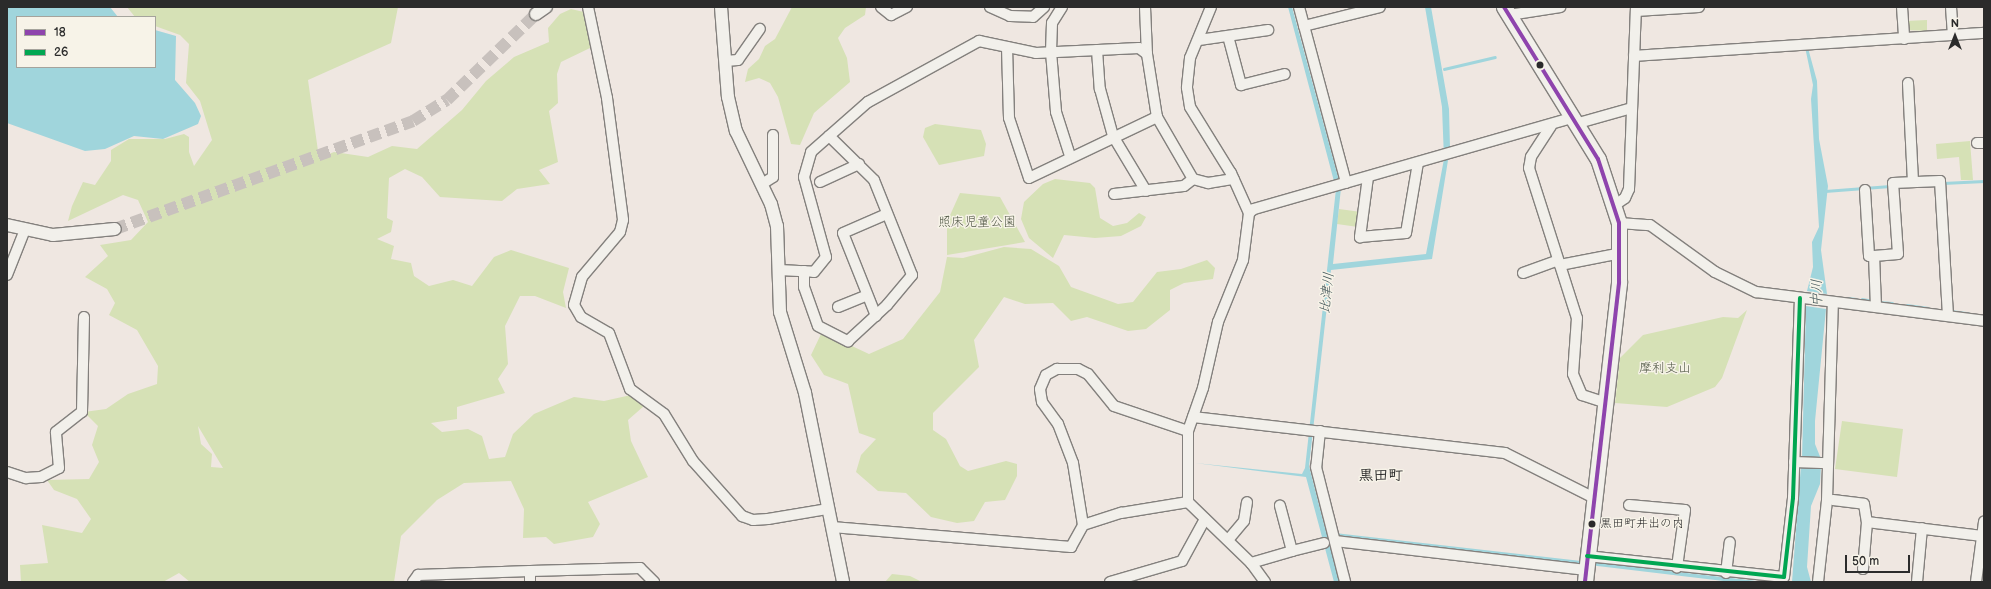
<!DOCTYPE html>
<meta charset="utf-8">
<style>
body{margin:0}
#map{position:relative;width:1991px;height:589px;overflow:hidden;background:#efe7e1;font-family:"Balsamiq Sans","Klee One",sans-serif}
div>[style]{position:absolute}
[style*='--x']{left:calc(var(--x)*1px);top:calc(var(--y)*1px);width:calc(var(--w)*1px);rotate:calc(var(--a)*1deg)}
.green>*{inset:0;background:#d6e1b6}
.water>*{inset:0;background:#a0d5dc}
.stream>*{height:2.5px;margin:-1.25px;padding:0 1.25px;transform-origin:1.25px;border-radius:1.25px;background:#a0d5dc}
.tertiary-tunnel>*{height:12px;margin-top:-6px;transform-origin:0;background:repeating-linear-gradient(90deg,#c8c1bd 0 12px,transparent 0 18px)}
.roads{filter:drop-shadow(1px 0 #83807d) drop-shadow(-1px 0 #83807d) drop-shadow(0 1px #83807d) drop-shadow(0 -1px #83807d)}
.minor>*{height:10px;margin:-5px;padding:0 5px;transform-origin:5px;border-radius:5px;background:#f2f0eb}
.tertiary>*{height:12px;margin:-6px;padding:0 6px;transform-origin:6px;border-radius:6px;background:#f2f0eb}
.primary>*{height:15px;margin:-7.5px;padding:0 7.5px;transform-origin:7.5px;border-radius:7.5px;background:#f2f0eb}
.bus-1>*{height:4px;margin:-2px;padding:0 2px;transform-origin:2px;border-radius:2px;background:#8e44ad}
.bus-2>*{height:4px;margin:-2px;padding:0 2px;transform-origin:2px;border-radius:2px;background:#00a651}
.dots>*{width:11px;height:11px;translate:-50% -50%;box-sizing:border-box;border:2px solid #f7f3e8;border-radius:50%}
span{translate:-50% -50%;white-space:nowrap;text-align:center;line-height:1.15;-webkit-text-stroke:3px #f7f3e8;paint-order:stroke}
.bus-label{font-size:12px;color:#2b2b2b}
.left{translate:0 -50%;text-align:left}
.park-label{font-size:13px;color:#505745}
.water-label{font-size:14px;color:#405457;font-style:italic}
.quarter-label{font-size:15px;color:#2b2b2b;font-weight:700}
.frame{position:absolute;inset:0;border:8px solid #2b2b2b;pointer-events:none}
.legend{position:absolute;left:16px;top:16px;width:140px;height:52px;box-sizing:border-box;background:#f7f3e8;border:1px solid #a5a39c;margin:0;padding:5px 7px;list-style:none;font-size:12px;color:#2b2b2b}
.legend li{display:flex;align-items:center;gap:8px;height:20px}
.legend b{width:20px;border:1px solid #a5a39c}
.north{position:absolute;left:1935px;top:16px;width:40px;height:40px;-webkit-text-stroke:3px #f7f3e8;paint-order:stroke;rotate:0deg;font-size:11px;font-weight:700;line-height:16px;text-align:center;color:#2b2b2b}
.north::after{content:'';display:block;margin:auto;width:14px;height:18px;background:#2b2b2b;clip-path:polygon(50% 0,100% 100%,50% 72%,0 100%)}
.scale{position:absolute;left:1845px;top:555px;width:65px;height:18px;box-sizing:border-box;border:2px solid #2b2b2b;border-top:0;padding-left:5px;font-size:12px;line-height:14px;white-space:nowrap;color:#2b2b2b;-webkit-text-stroke:3px #f7f3e8;paint-order:stroke}
</style>
<div id="map">
<div class="green">
<div style="clip-path:polygon(evenodd,127px 7px,398px 7px,391px 43px,308px 80px,319px 158px,334px 152px,368px 157px,392px 146px,417px 149px,462px 110px,486px 81px,514px 57px,549px 42px,548px 28px,560px 14px,571px 9px,584px 12px,594px 43px,590px 48px,561px 62px,557px 74px,558px 103px,549px 111px,558px 162px,539px 170px,550px 184px,517px 189px,502px 201px,440px 197px,422px 177px,405px 169px,389px 178px,387px 218px,393px 221px,391px 232px,377px 239px,394px 246px,391px 259px,411px 263px,414px 276px,429px 286px,453px 280px,472px 286px,494px 257px,511px 250px,569px 268px,563px 292px,566px 308px,535px 296px,520px 296px,505px 326px,508px 364px,498px 379px,505px 393px,457px 407px,457px 419px,431px 423px,442px 432px,468px 429px,482px 436px,489px 459px,505px 457px,513px 434px,534px 414px,574px 397px,604px 401px,631px 395px,644px 406px,628px 420px,631px 441px,648px 477px,588px 502px,600px 524px,593px 537px,554px 544px,546px 537px,523px 538px,524px 509px,511px 481px,464px 483px,437px 500px,401px 536px,394px 582px,190px 582px,179px 573px,163px 582px,21px 582px,20px 565px,48px 563px,42px 525px,82px 533px,91px 519px,77px 499px,54px 490px,47px 480px,89px 479px,99px 462px,92px 445px,98px 426px,84px 412px,106px 409px,128px 394px,157px 384px,158px 366px,137px 330px,109px 315px,115px 303px,107px 289px,85px 277px,108px 256px,100px 245px,131px 240px,148px 222px,138px 200px,123px 195px,68px 221px,72px 206px,83px 182px,95px 185px,111px 161px,111px 150px,129px 139px,165px 139px,184px 134px,189px 137px,189px 152px,194px 166px,212px 140px,200px 101px,186px 83px,189px 44px,180px 35px,155px 26px,155px 17px,135px 17px,127px 7px,198px 426px,223px 468px,211px 467px,212px 454px,201px 444px,198px 426px)"></div>
<div style="clip-path:polygon(792px 7px,866px 7px,865px 15px,845px 28px,838px 38px,847px 58px,850px 82px,814px 113px,800px 145px,791px 144px,778px 97px,770px 83px,759px 78px,745px 82px,748px 69px,759px 59px,765px 46px,775px 39px)"></div>
<div style="clip-path:polygon(1927px 20px,1927px 31px,1907px 30px,1906px 21px)"></div>
<div style="clip-path:polygon(935px 124px,981px 130px,986px 144px,984px 156px,939px 165px,923px 137px,925px 128px)"></div>
<div style="clip-path:polygon(1970px 141px,1973px 180px,1961px 180px,1959px 157px,1937px 159px,1936px 144px)"></div>
<div style="clip-path:polygon(1055px 179px,1090px 183px,1095px 188px,1100px 218px,1113px 226px,1127px 223px,1139px 213px,1146px 217px,1141px 226px,1121px 236px,1095px 238px,1064px 235px,1053px 258px,1029px 238px,1021px 219px,1024px 202px,1043px 184px)"></div>
<div style="clip-path:polygon(960px 193px,1000px 197px,1025px 242px,947px 255px,947px 222px)"></div>
<div style="clip-path:polygon(1339px 209px,1361px 212px,1358px 227px,1337px 224px)"></div>
<div style="clip-path:polygon(1004px 247px,1031px 249px,1059px 266px,1071px 287px,1118px 304px,1133px 302px,1157px 272px,1181px 269px,1207px 260px,1215px 268px,1213px 279px,1184px 283px,1170px 290px,1170px 310px,1146px 329px,1128px 331px,1087px 317px,1071px 321px,1053px 303px,1025px 304px,1004px 297px,974px 340px,979px 367px,933px 413px,933px 430px,946px 439px,960px 466px,968px 471px,1006px 461px,1017px 464px,1017px 476px,1005px 500px,985px 502px,974px 521px,957px 523px,931px 517px,906px 493px,878px 491px,856px 472px,861px 455px,876px 439px,859px 433px,848px 384px,824px 375px,811px 355px,822px 332px,869px 354px,903px 339px,940px 292px,947px 257px,963px 258px)"></div>
<div style="clip-path:polygon(1747px 310px,1722px 378px,1715px 387px,1667px 407px,1615px 403px,1620px 358px,1643px 335px,1723px 317px,1738px 318px)"></div>
<div style="clip-path:polygon(1842px 421px,1903px 429px,1897px 477px,1835px 469px)"></div>
<div style="clip-path:polygon(892px 574px,910px 576px,922px 582px,885px 582px)"></div>
</div>
<div class="water">
<div style="clip-path:polygon(7px 7px,110px 7px,118px 17px,17px 17px,17px 67px,155px 67px,155px 30px,176px 36px,175px 80px,195px 103px,201px 116px,198px 124px,163px 139px,134px 136px,105px 149px,85px 151px,7px 123px)"></div>
<div style="clip-path:polygon(1288px 7px,1292px 7px,1341px 188px,1333px 264px,1426px 254px,1444px 159px,1442px 107px,1425px 7px,1431px 7px,1449px 109px,1450px 148px,1432px 259px,1331px 270px,1309px 466px,1326px 532px,1766px 582px,1732px 582px,1336px 535px,1328px 538px,1339px 582px,1334px 582px,1306px 477px,1195px 463px,1302px 474px,1305px 468px,1336px 189px)"></div>
<div style="clip-path:polygon(1805px 47px,1808px 48px,1817px 81px,1819px 139px,1828px 186px,1821px 250px,1827px 294px,1807px 291px,1813px 267px,1812px 242px,1819px 227px,1811px 99px,1813px 85px)"></div>
<div style="clip-path:polygon(1806px 306px,1826px 309px,1815px 421px,1815px 444px,1821px 459px,1802px 458px)"></div>
<div style="clip-path:polygon(1801px 465px,1821px 466px,1820px 484px,1811px 506px,1807px 567px,1811px 582px,1792px 582px)"></div>
</div>
<div class="stream">
<div style="--x:1444;--y:69;--w:52;--a:-13.2"></div>
<div style="--x:1943;--y:183;--w:41;--a:-2.8"></div>
<div style="--x:1825;--y:191;--w:65;--a:-4.4"></div>
<div style="--x:1848;--y:298;--w:8;--a:7"></div>
<div style="--x:1862;--y:299;--w:11;--a:10"></div>
<div style="--x:1879;--y:302;--w:13;--a:4"></div>
<div style="--x:1907;--y:305;--w:21;--a:8"></div>
<div style="--x:1951;--y:311;--w:17;--a:7"></div>
</div>
<div class="tertiary-tunnel">
<div style="--x:115;--y:229;--w:317;--a:-19.9"></div>
<div style="--x:413;--y:121;--w:40;--a:-32"></div>
<div style="--x:447;--y:100;--w:124;--a:-44"></div>
</div>
<div class="roads">
<div class="minor">
<div style="--x:588;--y:7;--w:93;--a:78.2"></div>
<div style="--x:607;--y:98;--w:123;--a:82.5"></div>
<div style="--x:623;--y:220;--w:12;--a:104"></div>
<div style="--x:620;--y:232;--w:59;--a:130.2"></div>
<div style="--x:582;--y:277;--w:29;--a:106"></div>
<div style="--x:574;--y:305;--w:14;--a:60"></div>
<div style="--x:581;--y:317;--w:32;--a:30"></div>
<div style="--x:609;--y:333;--w:60;--a:69.4"></div>
<div style="--x:630;--y:389;--w:42;--a:36.3"></div>
<div style="--x:664;--y:414;--w:55;--a:58.3"></div>
<div style="--x:693;--y:461;--w:74;--a:48.3"></div>
<div style="--x:742;--y:516;--w:12;--a:20"></div>
<div style="--x:753;--y:520;--w:15;--a:-4"></div>
<div style="--x:768;--y:519;--w:61;--a:-9.5"></div>
<div style="--x:881;--y:7;--w:13;--a:39"></div>
<div style="--x:891;--y:15;--w:18;--a:-27"></div>
<div style="--x:990;--y:7;--w:22;--a:24"></div>
<div style="--x:1010;--y:16;--w:23;--a:2"></div>
<div style="--x:1033;--y:17;--w:15;--a:-42"></div>
<div style="--x:1062;--y:7;--w:19;--a:122"></div>
<div style="--x:1052;--y:23;--w:29;--a:92"></div>
<div style="--x:1051;--y:52;--w:60;--a:85.2"></div>
<div style="--x:1056;--y:112;--w:46;--a:72.3"></div>
<div style="--x:1145;--y:7;--w:47;--a:87.6"></div>
<div style="--x:1211;--y:7;--w:55;--a:112.4"></div>
<div style="--x:1190;--y:58;--w:30;--a:96"></div>
<div style="--x:1187;--y:88;--w:19;--a:81"></div>
<div style="--x:1190;--y:107;--w:78;--a:58.2"></div>
<div style="--x:1231;--y:173;--w:44;--a:65.8"></div>
<div style="--x:1299;--y:7;--w:182;--a:75"></div>
<div style="--x:1902;--y:7;--w:32;--a:86"></div>
<div style="--x:1951;--y:7;--w:28;--a:86"></div>
<div style="--x:1636;--y:11;--w:63;--a:-3.6"></div>
<div style="--x:1509;--y:15;--w:52;--a:-8.9"></div>
<div style="--x:1304;--y:26;--w:78;--a:-14"></div>
<div style="--x:1228;--y:36;--w:51;--a:75.1"></div>
<div style="--x:1241;--y:85;--w:45;--a:-14"></div>
<div style="--x:1199;--y:40;--w:70;--a:-8.2"></div>
<div style="--x:1007;--y:47;--w:71;--a:88.4"></div>
<div style="--x:1009;--y:118;--w:63;--a:71.6"></div>
<div style="--x:1029;--y:178;--w:142;--a:-25.5"></div>
<div style="--x:1097;--y:50;--w:39;--a:86"></div>
<div style="--x:1100;--y:89;--w:49;--a:74.5"></div>
<div style="--x:1113;--y:136;--w:64;--a:59"></div>
<div style="--x:1634;--y:56;--w:351;--a:-3.8"></div>
<div style="--x:725;--y:61;--w:13;--a:-4"></div>
<div style="--x:738;--y:60;--w:38;--a:-55"></div>
<div style="--x:1908;--y:83;--w:99;--a:87.1"></div>
<div style="--x:1575;--y:124;--w:59;--a:-15.7"></div>
<div style="--x:1551;--y:126;--w:37;--a:123"></div>
<div style="--x:1531;--y:157;--w:11;--a:100"></div>
<div style="--x:1529;--y:168;--w:157;--a:72.3"></div>
<div style="--x:1577;--y:318;--w:56;--a:94.1"></div>
<div style="--x:1573;--y:374;--w:23;--a:67"></div>
<div style="--x:1582;--y:395;--w:25;--a:18"></div>
<div style="--x:1977;--y:143;--w:7;--a:0"></div>
<div style="--x:1368;--y:177;--w:61;--a:97.6"></div>
<div style="--x:1360;--y:237;--w:46;--a:-5"></div>
<div style="--x:1406;--y:233;--w:71;--a:-80.3"></div>
<div style="--x:820;--y:182;--w:43;--a:-24.8"></div>
<div style="--x:762;--y:184;--w:13;--a:-32"></div>
<div style="--x:773;--y:177;--w:42;--a:-90"></div>
<div style="--x:1865;--y:190;--w:66;--a:86.5"></div>
<div style="--x:1869;--y:256;--w:5;--a:0"></div>
<div style="--x:1114;--y:194;--w:70;--a:-6.5"></div>
<div style="--x:1184;--y:186;--w:11;--a:-38"></div>
<div style="--x:1615;--y:205;--w:12;--a:-35"></div>
<div style="--x:1625;--y:198;--w:10;--a:-66"></div>
<div style="--x:1629;--y:189;--w:182;--a:-87.8"></div>
<div style="--x:1619;--y:223;--w:31;--a:4"></div>
<div style="--x:1650;--y:225;--w:80;--a:35.9"></div>
<div style="--x:1715;--y:272;--w:46;--a:26"></div>
<div style="--x:1756;--y:292;--w:230;--a:7.2"></div>
<div style="--x:1560;--y:265;--w:62;--a:-11.1"></div>
<div style="--x:779;--y:270;--w:35;--a:3"></div>
<div style="--x:814;--y:272;--w:19;--a:-51"></div>
<div style="--x:826;--y:257;--w:83;--a:-105.4"></div>
<div style="--x:804;--y:177;--w:26;--a:-74"></div>
<div style="--x:811;--y:152;--w:76;--a:-41.3"></div>
<div style="--x:868;--y:102;--w:127;--a:-28.8"></div>
<div style="--x:979;--y:41;--w:58;--a:11.9"></div>
<div style="--x:1036;--y:53;--w:103;--a:-2.8"></div>
<div style="--x:1139;--y:48;--w:10;--a:37"></div>
<div style="--x:1147;--y:54;--w:64;--a:81"></div>
<div style="--x:1157;--y:117;--w:72;--a:59.9"></div>
<div style="--x:1193;--y:179;--w:16;--a:15"></div>
<div style="--x:1208;--y:183;--w:26;--a:-9"></div>
<div style="--x:804;--y:271;--w:16;--a:90"></div>
<div style="--x:804;--y:287;--w:41;--a:70.3"></div>
<div style="--x:818;--y:326;--w:34;--a:27"></div>
<div style="--x:848;--y:341;--w:53;--a:-42.7"></div>
<div style="--x:887;--y:305;--w:39;--a:-50"></div>
<div style="--x:912;--y:275;--w:102;--a:-111.8"></div>
<div style="--x:874;--y:180;--w:63;--a:-135.6"></div>
<div style="--x:1523;--y:273;--w:37;--a:-20"></div>
<div style="--x:7;--y:275;--w:46;--a:-68.4"></div>
<div style="--x:838;--y:307;--w:31;--a:-22"></div>
<div style="--x:1876;--y:307;--w:51;--a:-92.2"></div>
<div style="--x:1874;--y:256;--w:24;--a:-5"></div>
<div style="--x:1898;--y:254;--w:71;--a:-94"></div>
<div style="--x:1893;--y:183;--w:47;--a:-2.4"></div>
<div style="--x:1940;--y:181;--w:135;--a:86.6"></div>
<div style="--x:876;--y:316;--w:89;--a:-111.7"></div>
<div style="--x:843;--y:233;--w:48;--a:-23.4"></div>
<div style="--x:1193;--y:417;--w:314;--a:6.6"></div>
<div style="--x:1505;--y:453;--w:100;--a:26.8"></div>
<div style="--x:1320;--y:431;--w:36;--a:96"></div>
<div style="--x:1316;--y:467;--w:119;--a:75.8"></div>
<div style="--x:1794;--y:462;--w:34;--a:2"></div>
<div style="--x:7;--y:472;--w:20;--a:18"></div>
<div style="--x:26;--y:478;--w:15;--a:-4"></div>
<div style="--x:41;--y:477;--w:20;--a:-27"></div>
<div style="--x:59;--y:468;--w:36;--a:-95"></div>
<div style="--x:56;--y:432;--w:33;--a:-38"></div>
<div style="--x:82;--y:412;--w:95;--a:-88.8"></div>
<div style="--x:1833;--y:500;--w:31;--a:7"></div>
<div style="--x:1864;--y:504;--w:18;--a:81"></div>
<div style="--x:1867;--y:522;--w:116;--a:6.9"></div>
<div style="--x:1629;--y:505;--w:56;--a:5.1"></div>
<div style="--x:1685;--y:510;--w:58;--a:98"></div>
<div style="--x:1083;--y:525;--w:63;--a:-99.2"></div>
<div style="--x:1073;--y:463;--w:42;--a:-111"></div>
<div style="--x:1058;--y:424;--w:27;--a:-126"></div>
<div style="--x:1042;--y:402;--w:13;--a:-99"></div>
<div style="--x:1040;--y:389;--w:15;--a:-67"></div>
<div style="--x:1046;--y:375;--w:13;--a:-29"></div>
<div style="--x:1057;--y:369;--w:21;--a:0"></div>
<div style="--x:1078;--y:369;--w:11;--a:27"></div>
<div style="--x:1088;--y:374;--w:41;--a:50.9"></div>
<div style="--x:1114;--y:406;--w:78;--a:18.7"></div>
<div style="--x:832;--y:527;--w:240;--a:4.8"></div>
<div style="--x:1071;--y:547;--w:25;--a:-61"></div>
<div style="--x:1083;--y:525;--w:40;--a:-18"></div>
<div style="--x:1121;--y:513;--w:68;--a:-9.3"></div>
<div style="--x:1228;--y:540;--w:25;--a:-50"></div>
<div style="--x:1244;--y:521;--w:19;--a:-81"></div>
<div style="--x:1335;--y:541;--w:253;--a:6.6"></div>
<div style="--x:1292;--y:551;--w:33;--a:-14"></div>
<div style="--x:1587;--y:556;--w:198;--a:6.1"></div>
<div style="--x:1784;--y:577;--w:80;--a:-83.5"></div>
<div style="--x:1793;--y:498;--w:200;--a:-88"></div>
<div style="--x:1251;--y:563;--w:43;--a:-16.3"></div>
<div style="--x:1292;--y:551;--w:47;--a:-104.9"></div>
<div style="--x:1863;--y:569;--w:47;--a:-85.1"></div>
<div style="--x:1726;--y:573;--w:31;--a:-83"></div>
<div style="--x:413;--y:582;--w:9;--a:-54"></div>
<div style="--x:418;--y:575;--w:112;--a:-2"></div>
<div style="--x:530;--y:582;--w:11;--a:-90"></div>
<div style="--x:530;--y:571;--w:110;--a:-1.6"></div>
<div style="--x:640;--y:568;--w:20;--a:45"></div>
<div style="--x:1110;--y:582;--w:75;--a:-16.3"></div>
<div style="--x:1182;--y:561;--w:48;--a:-61.3"></div>
<div style="--x:1265;--y:582;--w:22;--a:-126"></div>
<div style="--x:1252;--y:564;--w:89;--a:-135.9"></div>
<div style="--x:1188;--y:502;--w:71;--a:-90"></div>
<div style="--x:1188;--y:431;--w:46;--a:-70.8"></div>
<div style="--x:1203;--y:388;--w:68;--a:-77.2"></div>
<div style="--x:1218;--y:322;--w:67;--a:-68"></div>
<div style="--x:1243;--y:260;--w:47;--a:-82.7"></div>
<div style="--x:1249;--y:213;--w:6;--a:-39"></div>
<div style="--x:1254;--y:209;--w:331;--a:-16"></div>
<div style="--x:1818;--y:582;--w:82;--a:-83.7"></div>
<div style="--x:1827;--y:500;--w:198;--a:-88.3"></div>
<div style="--x:1917;--y:582;--w:54;--a:-84.7"></div>
<div style="--x:1976;--y:582;--w:61;--a:-82.4"></div>
</div>
<div class="tertiary">
<div style="--x:721;--y:7;--w:90;--a:85.6"></div>
<div style="--x:728;--y:97;--w:35;--a:77"></div>
<div style="--x:736;--y:131;--w:81;--a:64.4"></div>
<div style="--x:771;--y:204;--w:23;--a:75"></div>
<div style="--x:777;--y:226;--w:86;--a:88"></div>
<div style="--x:780;--y:312;--w:85;--a:72.8"></div>
<div style="--x:805;--y:393;--w:193;--a:78.6"></div>
<div style="--x:536;--y:14;--w:12;--a:-35"></div>
<div style="--x:7;--y:225;--w:47;--a:12.3"></div>
<div style="--x:53;--y:235;--w:62;--a:-5.5"></div>
</div>
<div class="primary">
<div style="--x:1504;--y:7;--w:179;--a:58.3"></div>
<div style="--x:1598;--y:159;--w:67;--a:71.8"></div>
<div style="--x:1619;--y:223;--w:60;--a:90"></div>
<div style="--x:1619;--y:283;--w:301;--a:96.5"></div>
</div>
</div>
<div class="bus-1">
<div style="--x:1504;--y:7;--w:179;--a:58.3"></div>
<div style="--x:1598;--y:159;--w:67;--a:71.8"></div>
<div style="--x:1619;--y:223;--w:60;--a:90"></div>
<div style="--x:1619;--y:283;--w:301;--a:96.5"></div>
</div>
<div class="bus-2">
<div style="--x:1587;--y:556;--w:198;--a:6.1"></div>
<div style="--x:1784;--y:577;--w:80;--a:-83.5"></div>
<div style="--x:1793;--y:498;--w:200;--a:-88"></div>
</div>
<div class="dots">
<div style="left:1540px;top:65px;background:#2b2b2b"></div>
<div style="left:1592px;top:524px;background:#2b2b2b"></div>
</div>
<div class="bus-label">
<span class="left" style="left:1600px;top:524px">黒田町井出の内</span>
</div>
<div class="park-label">
<span style="left:977px;top:222px">照床児童公園</span>
<span style="left:1665px;top:368px">摩利支山</span>
</div>
<div class="water-label">
<span style="left:1327px;top:293px;rotate:-84deg">比津川</span>
<span style="left:1817px;top:293px;rotate:-90deg">中川</span>
</div>
<div class="quarter-label">
<span style="left:1381px;top:476px">黒田町</span>
</div>
<div class="frame"></div>
<ul class="legend">
<li><b style="height:5px;background:#8e44ad"></b>18</li>
<li><b style="height:5px;background:#00a651"></b>26</li>
</ul>
<div class="north">N</div>
<div class="scale">50 m</div>
</div>
